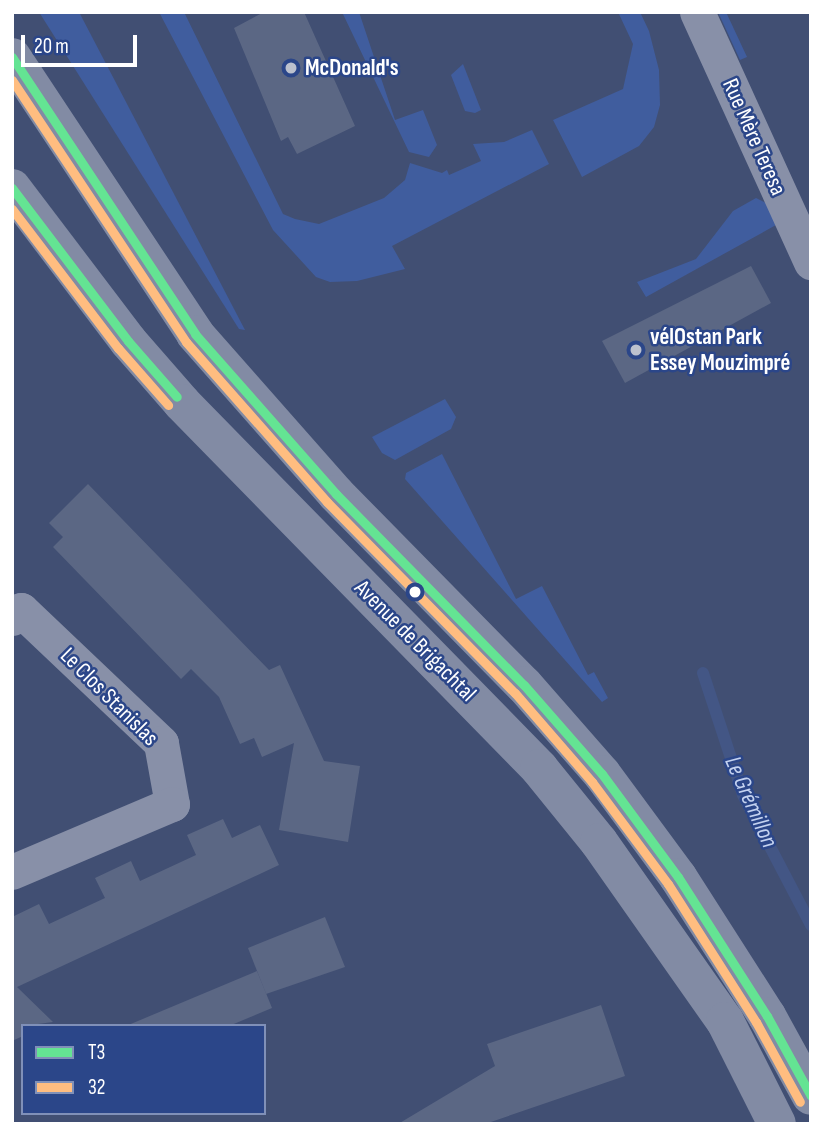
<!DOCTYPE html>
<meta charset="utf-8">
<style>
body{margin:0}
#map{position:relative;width:823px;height:1136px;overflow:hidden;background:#414f73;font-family:"Sofia Sans Condensed",sans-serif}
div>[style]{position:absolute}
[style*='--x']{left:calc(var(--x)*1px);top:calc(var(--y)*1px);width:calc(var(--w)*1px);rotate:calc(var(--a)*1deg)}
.green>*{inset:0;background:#405d9e}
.stream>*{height:12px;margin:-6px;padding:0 6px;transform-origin:6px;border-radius:6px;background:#435685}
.building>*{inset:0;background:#5b6784}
.minor>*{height:35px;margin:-17.5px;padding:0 17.5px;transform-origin:17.5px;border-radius:17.5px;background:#8890a8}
.secondary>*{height:38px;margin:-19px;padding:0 19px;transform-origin:19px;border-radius:19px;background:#828ba4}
.bus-1>*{height:9px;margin:-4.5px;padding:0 4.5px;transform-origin:4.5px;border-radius:4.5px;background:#64e493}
.bus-2>*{height:9px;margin:-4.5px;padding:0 4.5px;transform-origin:4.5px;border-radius:4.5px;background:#ffbd80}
.dots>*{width:19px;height:19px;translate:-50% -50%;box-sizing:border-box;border:4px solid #2b4689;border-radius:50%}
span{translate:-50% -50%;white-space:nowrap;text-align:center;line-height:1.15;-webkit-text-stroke:5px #2b4689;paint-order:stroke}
.poi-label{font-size:23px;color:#fff;font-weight:700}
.left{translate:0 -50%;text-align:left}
.street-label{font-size:23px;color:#fff}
.water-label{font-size:24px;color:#c4d2f0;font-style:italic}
.frame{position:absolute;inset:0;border:14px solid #fff;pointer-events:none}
.legend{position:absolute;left:21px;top:1024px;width:245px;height:91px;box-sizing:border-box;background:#2b4689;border:2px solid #8090b8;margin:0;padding:9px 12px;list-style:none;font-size:21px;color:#fff}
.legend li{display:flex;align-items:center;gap:14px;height:35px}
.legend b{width:35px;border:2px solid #8090b8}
.scale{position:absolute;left:21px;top:35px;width:116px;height:32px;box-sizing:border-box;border:4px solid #fff;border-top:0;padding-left:9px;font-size:21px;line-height:24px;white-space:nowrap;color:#fff;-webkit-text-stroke:5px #2b4689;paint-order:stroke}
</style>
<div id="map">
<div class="green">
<div style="clip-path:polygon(39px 12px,79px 12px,245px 330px,239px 329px)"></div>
<div style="clip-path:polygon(159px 12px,184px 12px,283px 214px,295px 219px,319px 224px,384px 198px,405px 180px,410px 163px,442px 173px,447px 170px,449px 175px,481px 161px,473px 144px,504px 142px,532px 130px,549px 164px,392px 246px,405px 269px,357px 281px,330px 282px,316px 277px,273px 230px)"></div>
<div style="clip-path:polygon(342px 12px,359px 12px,395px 120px,423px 110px,437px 145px,429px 157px,409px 152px)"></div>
<div style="clip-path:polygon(618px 12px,640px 12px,649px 31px,659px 70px,660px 105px,654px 127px,639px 146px,582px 177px,553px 120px,623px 89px,633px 44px)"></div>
<div style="clip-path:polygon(718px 12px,726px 12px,747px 57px,740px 60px)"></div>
<div style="clip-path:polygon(463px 64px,481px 110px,475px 113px,465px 111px,451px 75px)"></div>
<div style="clip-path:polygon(756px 198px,766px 203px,776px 225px,646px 297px,637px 282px,696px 259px,733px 211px)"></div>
<div style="clip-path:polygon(445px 399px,456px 417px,451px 429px,395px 460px,382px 453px,372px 437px)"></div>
<div style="clip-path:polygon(442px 454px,516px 599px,542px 586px,588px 675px,594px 672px,608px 698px,602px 702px,405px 479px,406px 473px)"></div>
</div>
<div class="stream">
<div style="--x:703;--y:673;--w:128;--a:71.8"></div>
<div style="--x:743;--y:795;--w:147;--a:62.4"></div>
</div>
<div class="building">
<div style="clip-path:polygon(264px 12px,304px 12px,355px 126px,297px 154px,288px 137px,281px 141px,234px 28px)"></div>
<div style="clip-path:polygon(751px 266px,771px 303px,625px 383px,602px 341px)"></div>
<div style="clip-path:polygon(88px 484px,269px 670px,280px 665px,324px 761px,360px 766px,348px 842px,279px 830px,294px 743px,262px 757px,254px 738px,240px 744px,219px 697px,191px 669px,181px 679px,53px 547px,63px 537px,49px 523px)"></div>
<div style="clip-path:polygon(223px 819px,232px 838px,260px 825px,279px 865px,17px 987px,53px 1022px,23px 1026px,23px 1036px,12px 1041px,12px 917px,39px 904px,49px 924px,105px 898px,95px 878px,131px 861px,140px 881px,196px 855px,187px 835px)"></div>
<div style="clip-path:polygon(325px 917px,345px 967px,266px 994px,248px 948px)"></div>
<div style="clip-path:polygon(257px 971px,272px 1008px,229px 1026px,126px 1026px)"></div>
<div style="clip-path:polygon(601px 1005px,625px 1076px,485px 1124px,398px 1124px,495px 1066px,487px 1044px)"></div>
</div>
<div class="minor">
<div style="--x:697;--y:12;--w:275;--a:65.5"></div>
<div style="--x:12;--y:618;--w:12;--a:-42"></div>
<div style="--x:21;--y:610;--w:193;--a:43.5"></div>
<div style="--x:161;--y:743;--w:62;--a:79.8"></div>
<div style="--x:172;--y:804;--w:174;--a:157"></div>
</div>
<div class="secondary">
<div style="--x:12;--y:57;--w:332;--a:56.5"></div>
<div style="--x:195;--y:334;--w:213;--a:48.6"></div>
<div style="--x:336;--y:494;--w:268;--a:45.5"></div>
<div style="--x:524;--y:685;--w:118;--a:48.8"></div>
<div style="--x:602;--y:774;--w:128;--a:53.6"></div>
<div style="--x:678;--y:877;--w:165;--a:57.4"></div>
<div style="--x:767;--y:1016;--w:91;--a:61.2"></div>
<div style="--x:12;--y:188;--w:192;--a:52.8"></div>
<div style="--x:128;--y:341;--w:82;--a:48.9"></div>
<div style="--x:182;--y:403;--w:511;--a:45.63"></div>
<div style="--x:539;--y:768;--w:95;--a:51"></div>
<div style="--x:599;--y:842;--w:219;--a:54.9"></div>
<div style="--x:725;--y:1021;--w:115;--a:63.2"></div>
</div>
<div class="bus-1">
<div style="--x:12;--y:57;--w:332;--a:56.5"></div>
<div style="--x:195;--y:334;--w:213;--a:48.6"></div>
<div style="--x:336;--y:494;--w:268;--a:45.5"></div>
<div style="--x:524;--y:685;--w:118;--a:48.8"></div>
<div style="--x:602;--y:774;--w:128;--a:53.6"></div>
<div style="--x:678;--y:877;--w:165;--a:57.4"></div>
<div style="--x:767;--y:1016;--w:91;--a:61.2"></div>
<div style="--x:12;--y:188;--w:192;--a:52.8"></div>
<div style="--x:128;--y:341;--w:74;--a:48.8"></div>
</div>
<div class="bus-2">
<div style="--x:12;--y:80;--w:315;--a:56.4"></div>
<div style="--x:186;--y:342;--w:213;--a:48.6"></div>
<div style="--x:327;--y:502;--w:268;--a:45.5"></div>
<div style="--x:515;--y:693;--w:118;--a:49.1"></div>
<div style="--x:592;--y:782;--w:127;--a:53.3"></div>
<div style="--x:668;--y:884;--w:164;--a:57.5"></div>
<div style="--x:756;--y:1022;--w:91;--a:61.2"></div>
<div style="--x:12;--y:209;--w:175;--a:52.7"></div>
<div style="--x:118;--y:348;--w:76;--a:48.7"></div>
</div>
<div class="dots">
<div style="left:291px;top:68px;background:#bcc1ce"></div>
<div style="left:636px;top:350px;background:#bcc1ce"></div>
<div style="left:415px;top:592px;background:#fff"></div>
</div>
<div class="poi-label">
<span class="left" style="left:305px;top:68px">McDonald's</span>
<span class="left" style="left:650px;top:350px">vélOstan Park<br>Essey Mouzimpré</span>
</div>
<div class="street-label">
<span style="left:754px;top:137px;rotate:66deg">Rue Mère Teresa</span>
<span style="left:415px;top:641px;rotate:45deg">Avenue de Brigachtal</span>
<span style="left:109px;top:697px;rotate:45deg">Le Clos Stanislas</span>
</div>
<div class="water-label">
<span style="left:751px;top:802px;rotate:66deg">Le Grémillon</span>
</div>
<div class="frame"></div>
<ul class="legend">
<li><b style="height:9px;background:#64e493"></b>T3</li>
<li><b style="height:9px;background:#ffbd80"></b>32</li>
</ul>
<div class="scale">20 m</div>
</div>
